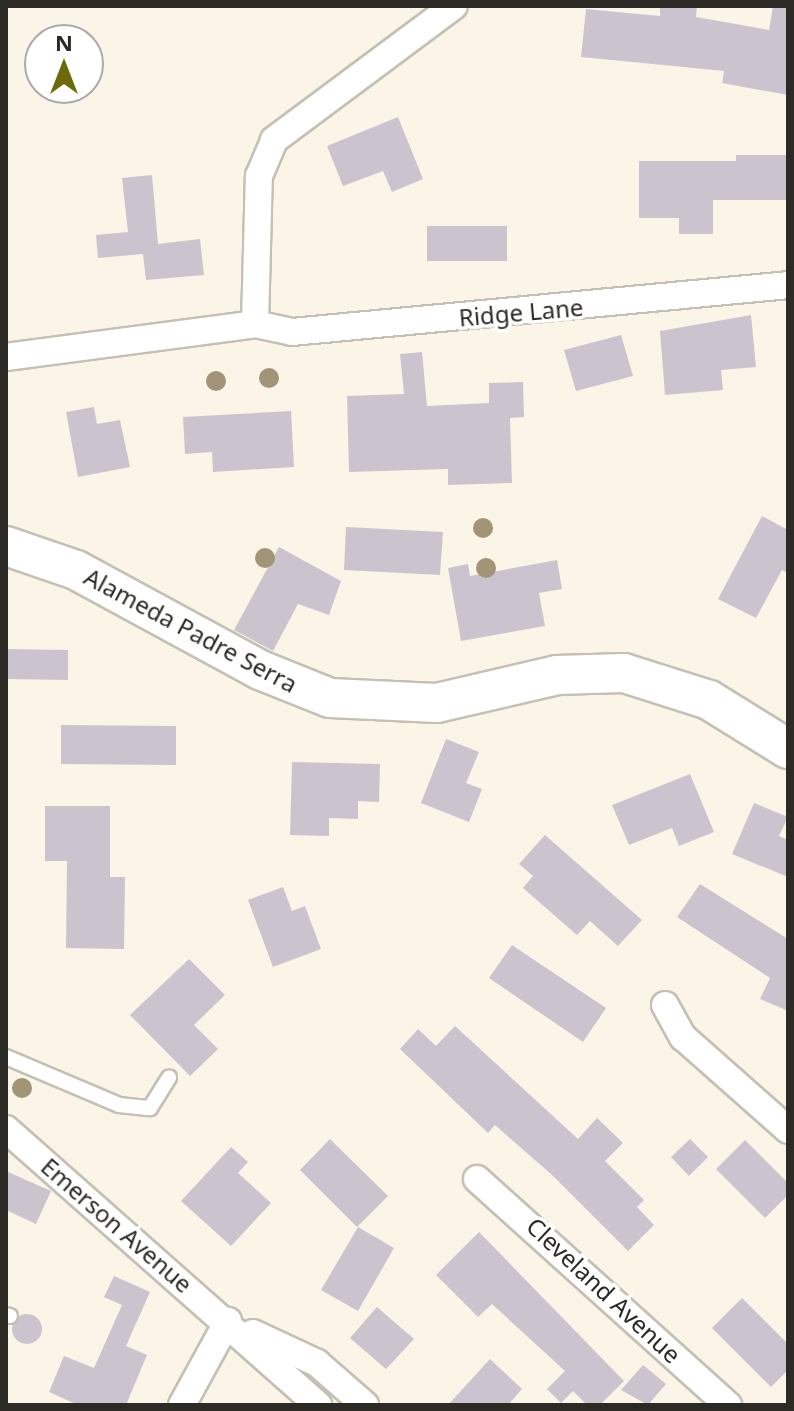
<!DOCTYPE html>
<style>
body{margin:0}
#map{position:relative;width:794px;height:1411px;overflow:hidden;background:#fbf5e8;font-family:"Noto Sans",sans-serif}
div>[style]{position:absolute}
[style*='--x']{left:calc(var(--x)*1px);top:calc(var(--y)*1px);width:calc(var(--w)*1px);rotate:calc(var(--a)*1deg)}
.building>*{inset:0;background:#cbc4cf}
.round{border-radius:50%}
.roads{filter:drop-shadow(2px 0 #c5c0b4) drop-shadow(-2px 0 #c5c0b4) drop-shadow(0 2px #c5c0b4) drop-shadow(0 -2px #c5c0b4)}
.lane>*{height:14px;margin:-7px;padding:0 7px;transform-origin:7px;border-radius:7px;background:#fff}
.street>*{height:26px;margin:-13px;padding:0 13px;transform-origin:13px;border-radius:13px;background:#fff}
.secondary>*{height:38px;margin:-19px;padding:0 19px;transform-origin:19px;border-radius:19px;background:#fff}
.trees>*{width:20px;height:20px;margin:-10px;border-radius:50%;background:#a19477}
span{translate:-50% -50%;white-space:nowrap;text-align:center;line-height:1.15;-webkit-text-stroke:7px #fff;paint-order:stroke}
.street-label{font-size:24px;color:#2c2a25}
.frame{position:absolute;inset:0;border:8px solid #2c2a25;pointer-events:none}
.north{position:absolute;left:24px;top:24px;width:80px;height:80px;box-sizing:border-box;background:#fff;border:2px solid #abaaa8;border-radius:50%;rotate:0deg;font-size:22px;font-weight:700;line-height:32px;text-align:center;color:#2c2a25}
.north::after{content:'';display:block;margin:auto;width:28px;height:36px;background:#6d6b09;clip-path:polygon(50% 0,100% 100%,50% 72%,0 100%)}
</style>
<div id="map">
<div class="building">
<div style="clip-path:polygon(660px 6px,697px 6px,696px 17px,769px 30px,773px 6px,788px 6px,788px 95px,722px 83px,724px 71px,581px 57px,586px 9px,660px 16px)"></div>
<div style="clip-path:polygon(398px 117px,423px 179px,392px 192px,383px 171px,343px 186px,327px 146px)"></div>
<div style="clip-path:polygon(736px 155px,788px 155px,788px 200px,713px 200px,713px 234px,679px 234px,679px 218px,639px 218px,639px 161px,736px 161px)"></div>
<div style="clip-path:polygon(152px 175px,158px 244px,200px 239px,204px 275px,146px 280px,143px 254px,98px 258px,96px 235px,128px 232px,122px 178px)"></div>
<div style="clip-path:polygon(427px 226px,507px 226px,507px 261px,427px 261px)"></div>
<div style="clip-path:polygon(751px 315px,756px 367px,721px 370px,723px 390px,665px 395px,660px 331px)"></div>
<div style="clip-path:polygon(621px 335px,633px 376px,576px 391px,564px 350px)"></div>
<div style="clip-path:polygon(422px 352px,427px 406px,489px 403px,489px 383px,523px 382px,524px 417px,510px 418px,512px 483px,448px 485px,448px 469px,349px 472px,347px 396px,404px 394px,400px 354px)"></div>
<div style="clip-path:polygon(94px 407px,97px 424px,120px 420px,130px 467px,78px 477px,66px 412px)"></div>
<div style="clip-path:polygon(291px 411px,294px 467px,213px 472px,212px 452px,185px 454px,183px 417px)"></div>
<div style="clip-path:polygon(762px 516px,788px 530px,788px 573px,782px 570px,756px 618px,718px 599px)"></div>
<div style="clip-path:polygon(346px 527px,443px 532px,440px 575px,344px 570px)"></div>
<div style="clip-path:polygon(279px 547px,341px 581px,329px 615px,298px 604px,273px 651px,234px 630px)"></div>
<div style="clip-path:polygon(557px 560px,562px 589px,539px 593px,545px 626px,461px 641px,448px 568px,468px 564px,470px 576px)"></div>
<div style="clip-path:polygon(6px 649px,68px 650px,68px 680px,6px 679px)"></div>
<div style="clip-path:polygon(61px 725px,176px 726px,176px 765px,61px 764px)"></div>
<div style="clip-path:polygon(446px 739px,479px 752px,466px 783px,482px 789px,469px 822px,421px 803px)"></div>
<div style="clip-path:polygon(292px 762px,380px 764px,379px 802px,358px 801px,358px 819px,329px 818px,329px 836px,290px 835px)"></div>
<div style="clip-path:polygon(690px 774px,714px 832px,679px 846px,672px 828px,629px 845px,612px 805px)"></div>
<div style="clip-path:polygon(754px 803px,788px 817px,779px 836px,788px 840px,788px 877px,732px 854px)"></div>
<div style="clip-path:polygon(45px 806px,110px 806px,110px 877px,125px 877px,124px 949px,66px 948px,67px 861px,45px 861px)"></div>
<div style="clip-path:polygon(545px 835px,642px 920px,618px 946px,590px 921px,577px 935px,523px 888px,533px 876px,519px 864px)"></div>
<div style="clip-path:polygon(700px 884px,788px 939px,788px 1011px,760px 999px,770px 978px,677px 917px)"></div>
<div style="clip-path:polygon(283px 887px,292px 911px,305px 906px,321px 949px,273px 967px,248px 900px)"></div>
<div style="clip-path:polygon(512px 945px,606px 1008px,583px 1042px,489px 978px)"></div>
<div style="clip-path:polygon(189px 959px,225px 995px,194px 1025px,218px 1049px,190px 1076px,130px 1015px)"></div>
<div style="clip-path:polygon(455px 1026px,578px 1139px,597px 1118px,623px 1143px,605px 1161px,644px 1200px,637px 1207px,654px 1225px,628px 1251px,551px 1174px,495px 1125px,488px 1133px,400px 1049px,418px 1029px,436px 1046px)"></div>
<div style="clip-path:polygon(330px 1139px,388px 1196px,357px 1227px,300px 1170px)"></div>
<div style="clip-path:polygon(690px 1139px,708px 1157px,689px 1176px,671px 1157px)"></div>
<div style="clip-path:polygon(745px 1140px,788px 1183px,788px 1195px,765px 1218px,716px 1169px)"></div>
<div style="clip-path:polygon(231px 1147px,248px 1162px,238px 1173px,271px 1203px,231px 1246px,181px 1201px)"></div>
<div style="clip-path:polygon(6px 1171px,51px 1191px,36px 1224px,6px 1210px)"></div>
<div style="clip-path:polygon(358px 1227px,394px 1248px,358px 1311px,321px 1290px)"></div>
<div style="clip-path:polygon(479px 1232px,624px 1381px,600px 1405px,587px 1405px,573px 1391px,561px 1403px,547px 1389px,565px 1371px,492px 1304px,478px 1317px,436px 1275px)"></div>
<div style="clip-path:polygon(114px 1276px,150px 1292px,126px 1346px,147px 1355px,126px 1405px,78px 1405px,49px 1392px,64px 1356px,94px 1368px,122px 1305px,104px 1297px)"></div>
<div style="clip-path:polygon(742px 1298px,788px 1344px,788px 1370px,771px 1387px,712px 1328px)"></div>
<div style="clip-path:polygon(377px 1307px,414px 1339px,386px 1369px,350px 1338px)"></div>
<div class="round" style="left:12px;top:1314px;width:30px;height:30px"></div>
<div style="clip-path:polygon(490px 1359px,522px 1389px,508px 1405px,448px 1405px)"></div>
<div style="clip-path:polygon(643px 1365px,666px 1384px,648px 1405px,621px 1390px)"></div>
</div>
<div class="roads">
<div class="lane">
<div style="--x:6;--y:1057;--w:123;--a:23"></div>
<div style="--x:119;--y:1105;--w:31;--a:6"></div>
<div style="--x:150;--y:1108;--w:36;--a:-58"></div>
<div style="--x:6;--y:1315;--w:4;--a:14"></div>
</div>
<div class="street">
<div style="--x:255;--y:324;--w:148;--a:-88.5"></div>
<div style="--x:259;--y:176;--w:39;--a:-67"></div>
<div style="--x:274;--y:140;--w:224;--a:-36.7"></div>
<div style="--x:6;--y:357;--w:251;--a:-7.5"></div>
<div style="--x:255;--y:324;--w:38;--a:12"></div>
<div style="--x:292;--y:332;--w:498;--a:-5.4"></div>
<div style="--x:665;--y:1005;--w:37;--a:61"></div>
<div style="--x:683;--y:1037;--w:140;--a:41.5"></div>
<div style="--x:6;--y:1129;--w:417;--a:41.5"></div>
<div style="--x:477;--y:1179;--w:338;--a:42"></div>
<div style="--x:253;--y:1333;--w:71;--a:25.1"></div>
<div style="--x:317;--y:1363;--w:64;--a:41.2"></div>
<div style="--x:182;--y:1405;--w:96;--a:-61.3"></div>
</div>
<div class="secondary">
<div style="--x:6;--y:546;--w:74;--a:18.9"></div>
<div style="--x:76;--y:570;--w:209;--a:28.5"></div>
<div style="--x:260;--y:670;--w:75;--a:21.8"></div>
<div style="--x:330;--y:698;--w:107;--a:2.7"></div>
<div style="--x:437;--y:703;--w:123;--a:-13.1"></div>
<div style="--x:557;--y:675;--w:67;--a:-1.7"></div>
<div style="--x:624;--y:673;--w:89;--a:17.6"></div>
<div style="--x:709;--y:700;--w:93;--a:31.8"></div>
</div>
</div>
<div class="trees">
<div style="left:269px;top:378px"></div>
<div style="left:216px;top:381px"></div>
<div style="left:483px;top:528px"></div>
<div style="left:265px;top:558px"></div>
<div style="left:486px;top:568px"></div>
<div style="left:22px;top:1088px"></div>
</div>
<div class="street-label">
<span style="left:521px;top:312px;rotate:-5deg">Ridge Lane</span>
<span style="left:191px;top:630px;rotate:28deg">Alameda Padre Serra</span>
<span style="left:117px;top:1225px;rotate:41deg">Emerson Avenue</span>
<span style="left:604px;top:1290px;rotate:43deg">Cleveland Avenue</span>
</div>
<div class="frame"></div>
<div class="north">N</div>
</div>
